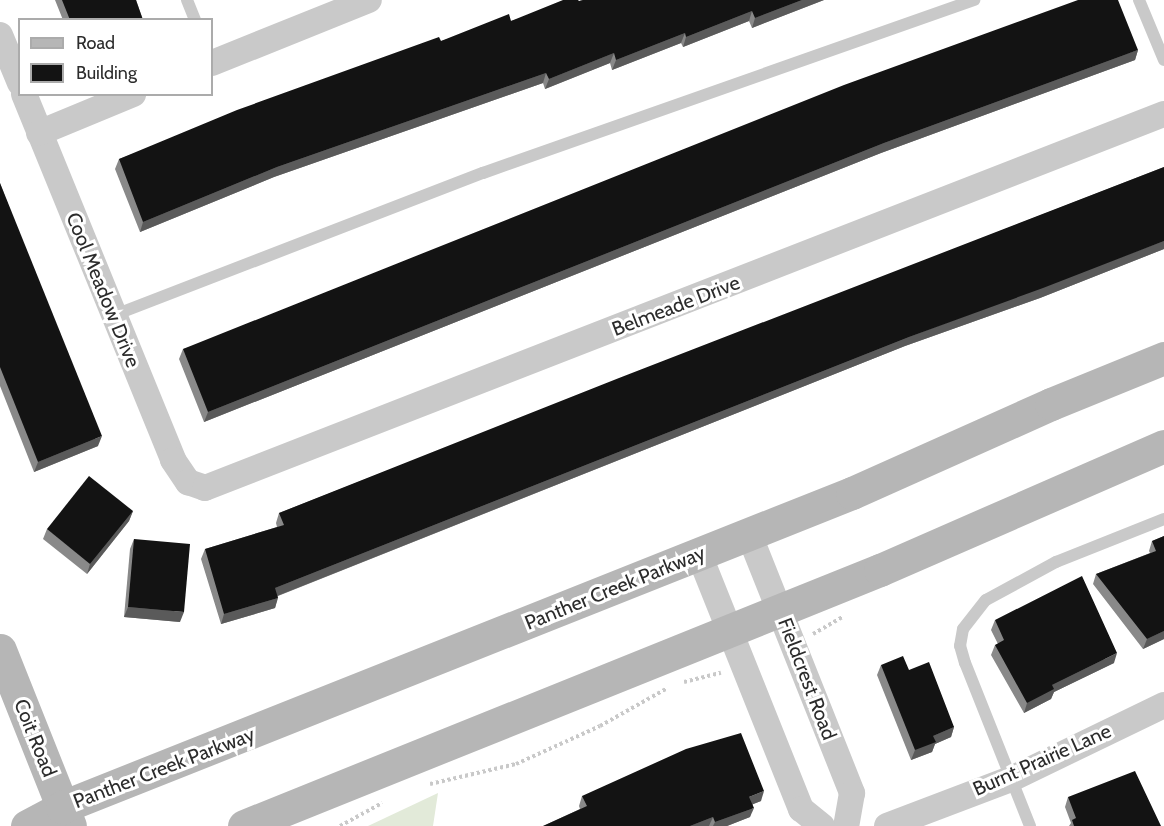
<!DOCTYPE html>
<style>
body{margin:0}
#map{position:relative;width:1164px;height:826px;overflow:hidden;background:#fff;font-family:Cabin,sans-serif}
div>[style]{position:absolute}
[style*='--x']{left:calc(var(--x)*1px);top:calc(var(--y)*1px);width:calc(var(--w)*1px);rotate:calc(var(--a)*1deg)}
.green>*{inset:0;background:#e2ead9}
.path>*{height:4px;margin-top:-2px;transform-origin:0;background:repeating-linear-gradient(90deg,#c9c9c9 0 3px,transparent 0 6px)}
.lane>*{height:12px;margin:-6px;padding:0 6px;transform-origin:6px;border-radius:6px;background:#c9c9c9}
.street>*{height:26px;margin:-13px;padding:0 13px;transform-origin:13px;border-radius:13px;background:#c9c9c9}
.secondary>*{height:33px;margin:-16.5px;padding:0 16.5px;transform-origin:16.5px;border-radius:16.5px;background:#b6b6b6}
.wall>*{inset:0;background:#898989}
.shaded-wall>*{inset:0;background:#5a5a5a}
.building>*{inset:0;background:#131313}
span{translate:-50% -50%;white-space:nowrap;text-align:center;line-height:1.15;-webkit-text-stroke:6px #fff;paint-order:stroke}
.street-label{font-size:20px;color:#2c2c2c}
.legend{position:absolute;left:18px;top:18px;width:195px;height:78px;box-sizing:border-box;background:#fff;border:2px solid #ababab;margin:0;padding:8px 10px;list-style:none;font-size:18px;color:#2c2c2c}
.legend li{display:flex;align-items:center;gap:12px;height:30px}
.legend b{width:30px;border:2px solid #ababab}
</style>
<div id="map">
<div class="green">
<div style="clip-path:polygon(438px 793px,433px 826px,368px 826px)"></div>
</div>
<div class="path">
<div style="--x:813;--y:634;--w:34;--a:-30"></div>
<div style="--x:684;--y:682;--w:38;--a:-14"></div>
<div style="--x:430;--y:784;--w:88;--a:-13.1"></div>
<div style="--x:516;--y:764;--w:92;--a:-24.3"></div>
<div style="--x:600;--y:726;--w:76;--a:-29.3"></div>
<div style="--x:340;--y:826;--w:48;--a:-28.7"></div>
</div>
<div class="lane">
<div style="--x:187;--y:0;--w:22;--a:68"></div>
<div style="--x:1139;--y:0;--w:65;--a:67.4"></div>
<div style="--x:112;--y:316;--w:398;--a:-21.1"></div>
<div style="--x:483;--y:173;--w:521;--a:-19.41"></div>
<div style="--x:1030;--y:826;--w:175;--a:-111.7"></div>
<div style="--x:965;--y:663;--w:18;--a:-106"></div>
<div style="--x:960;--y:646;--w:17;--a:-80"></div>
<div style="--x:963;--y:629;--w:37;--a:-52"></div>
<div style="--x:986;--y:600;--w:80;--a:-28.5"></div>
<div style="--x:1056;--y:562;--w:116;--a:-21.7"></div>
</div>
<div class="street">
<div style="--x:0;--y:35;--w:52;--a:67.4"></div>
<div style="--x:212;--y:63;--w:169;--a:-21.9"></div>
<div style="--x:24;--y:94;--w:395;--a:67.8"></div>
<div style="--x:173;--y:460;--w:27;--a:56"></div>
<div style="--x:188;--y:482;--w:18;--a:19"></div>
<div style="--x:205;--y:488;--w:1029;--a:-21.31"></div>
<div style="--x:39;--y:133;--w:102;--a:-22.5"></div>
<div style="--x:749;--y:534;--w:279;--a:68.3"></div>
<div style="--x:852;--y:793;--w:34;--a:100"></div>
<div style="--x:699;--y:554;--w:275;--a:68.2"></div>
<div style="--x:801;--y:809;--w:27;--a:39"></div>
<div style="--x:887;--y:826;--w:133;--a:-20.8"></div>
<div style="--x:1011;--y:779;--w:170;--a:-25.8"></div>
</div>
<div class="secondary">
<div style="--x:0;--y:650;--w:189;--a:68.3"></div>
<div style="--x:27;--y:826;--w:40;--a:-28"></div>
<div style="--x:62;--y:807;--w:850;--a:-21.68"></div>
<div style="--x:852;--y:493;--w:218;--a:-24.1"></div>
<div style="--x:1051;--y:404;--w:122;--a:-22.2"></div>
<div style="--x:244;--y:826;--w:686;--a:-21.93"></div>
<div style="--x:880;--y:570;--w:310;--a:-23.6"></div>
</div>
<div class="wall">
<div style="clip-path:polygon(55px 0,136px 0,143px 20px,63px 20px)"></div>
<div style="clip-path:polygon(583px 0,824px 0,752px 28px,749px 21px,683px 47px,681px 43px,612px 70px,610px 63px,545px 89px,543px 83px,274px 177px,140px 232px,115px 169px,119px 159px,441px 41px)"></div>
<div style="clip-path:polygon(1138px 50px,1135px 60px,881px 153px,204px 422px,179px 359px,183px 349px)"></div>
<div style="clip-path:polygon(1164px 167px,1164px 249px,1040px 298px,905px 346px,278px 596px,275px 608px,221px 624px,201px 559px,205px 549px,277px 527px,276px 523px,279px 513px)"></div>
<div style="clip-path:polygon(0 183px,98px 446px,34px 472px,0 386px)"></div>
<div style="clip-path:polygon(133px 511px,129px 521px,87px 574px,43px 539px,47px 529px)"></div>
<div style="clip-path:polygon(1164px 536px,1164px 639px,1143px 649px,1093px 584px,1096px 574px,1150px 553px,1149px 551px,1152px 541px)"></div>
<div style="clip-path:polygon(134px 539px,180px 622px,124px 617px,130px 549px)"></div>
<div style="clip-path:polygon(995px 620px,1114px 663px,1054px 692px,1051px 699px,1024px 713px,991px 655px,995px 645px,998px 644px,991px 630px)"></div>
<div style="clip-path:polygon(881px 665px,909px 670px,954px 727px,951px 737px,935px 744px,932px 752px,911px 760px,877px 675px)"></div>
<div style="clip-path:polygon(582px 796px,761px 801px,753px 804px,750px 817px,727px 826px,543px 826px,580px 809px,579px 806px)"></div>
<div style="clip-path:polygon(1068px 797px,1161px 826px,1069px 826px,1071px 823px,1065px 807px)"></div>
</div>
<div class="shaded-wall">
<div style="clip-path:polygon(802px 0,824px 0,752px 28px,755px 18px)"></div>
<div style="clip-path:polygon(752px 11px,749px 21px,683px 47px,686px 37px)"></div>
<div style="clip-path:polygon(685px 33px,681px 43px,612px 70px,616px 60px)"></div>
<div style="clip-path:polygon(1138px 50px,1135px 60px,881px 153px,204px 422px,208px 412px,884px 143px)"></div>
<div style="clip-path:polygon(614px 53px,610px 63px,545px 89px,549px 79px)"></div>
<div style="clip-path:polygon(546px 73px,543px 83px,274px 177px,140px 232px,143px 222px,277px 167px)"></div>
<div style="clip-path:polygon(1164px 241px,1164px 249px,1040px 298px,905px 346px,272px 598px,275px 588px,909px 337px)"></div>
<div style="clip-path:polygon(102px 436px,98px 446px,34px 472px,38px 462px)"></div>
<div style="clip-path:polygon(133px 511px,129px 521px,87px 574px,90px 564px)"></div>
<div style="clip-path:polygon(278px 598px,275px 608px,221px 624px,224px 614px)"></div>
<div style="clip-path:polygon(128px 607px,184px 612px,180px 622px,124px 617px)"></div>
<div style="clip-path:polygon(1164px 631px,1164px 639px,1143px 649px,1147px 639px)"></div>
<div style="clip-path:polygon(1117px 653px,1114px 663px,1054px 692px,1051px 699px,1024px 713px,1027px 703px,1052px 685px)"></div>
<div style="clip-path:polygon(954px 727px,951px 737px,935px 744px,932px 752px,911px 760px,915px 750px,933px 736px)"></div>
<div style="clip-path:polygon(764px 791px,761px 801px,746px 807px,749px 797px)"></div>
<div style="clip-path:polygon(754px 808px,750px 817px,727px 826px,713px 826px,715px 822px)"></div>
<div style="clip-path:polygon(713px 817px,709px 826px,690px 826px)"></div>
</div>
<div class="building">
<div style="clip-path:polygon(62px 0,136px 0,143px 20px,70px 20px)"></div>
<div style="clip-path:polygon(563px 0,578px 0,579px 1px,583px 0,802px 0,755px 18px,752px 11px,686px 37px,685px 33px,616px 60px,614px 53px,549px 79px,546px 73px,277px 167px,143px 222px,119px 159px,237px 110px,439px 37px,441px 41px,509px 14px,511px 21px)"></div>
<div style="clip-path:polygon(1078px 0,1118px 0,1138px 50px,884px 143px,208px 412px,183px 349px,844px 85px)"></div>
<div style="clip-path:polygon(1164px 167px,1164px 241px,1043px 288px,909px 337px,275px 588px,278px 598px,224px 614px,205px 549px,284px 525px,279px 513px,619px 378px)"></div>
<div style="clip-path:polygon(0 183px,102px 436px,38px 462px,0 367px)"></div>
<div style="clip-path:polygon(89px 476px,133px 511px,90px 564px,47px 529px)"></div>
<div style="clip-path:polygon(1164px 536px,1164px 631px,1147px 639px,1096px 574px,1156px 551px,1152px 541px)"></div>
<div style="clip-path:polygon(134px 539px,190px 544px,184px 612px,128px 607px)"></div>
<div style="clip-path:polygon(1082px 576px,1117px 653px,1052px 685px,1054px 689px,1027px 703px,995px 645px,1004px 640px,995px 620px)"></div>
<div style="clip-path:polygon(903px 656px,909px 670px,929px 662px,954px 727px,933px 736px,936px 742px,915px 750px,881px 665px)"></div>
<div style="clip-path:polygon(741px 733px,764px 791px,749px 797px,754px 808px,715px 822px,713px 817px,690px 826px,543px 826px,587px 806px,582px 796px,686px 749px)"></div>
<div style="clip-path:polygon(1135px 771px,1161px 826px,1074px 826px,1072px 820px,1076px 818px,1068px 797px)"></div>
</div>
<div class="street-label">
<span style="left:103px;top:290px;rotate:68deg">Cool Meadow Drive</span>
<span style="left:676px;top:306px;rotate:-21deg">Belmeade Drive</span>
<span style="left:615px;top:588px;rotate:-22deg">Panther Creek Parkway</span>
<span style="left:807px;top:679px;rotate:69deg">Fieldcrest Road</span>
<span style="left:35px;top:738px;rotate:68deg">Coit Road</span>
<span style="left:1042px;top:760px;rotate:-24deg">Burnt Prairie Lane</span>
<span style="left:164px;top:768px;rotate:-21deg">Panther Creek Parkway</span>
</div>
<ul class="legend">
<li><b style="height:8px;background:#b6b6b6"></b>Road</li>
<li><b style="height:16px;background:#131313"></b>Building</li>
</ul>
</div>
